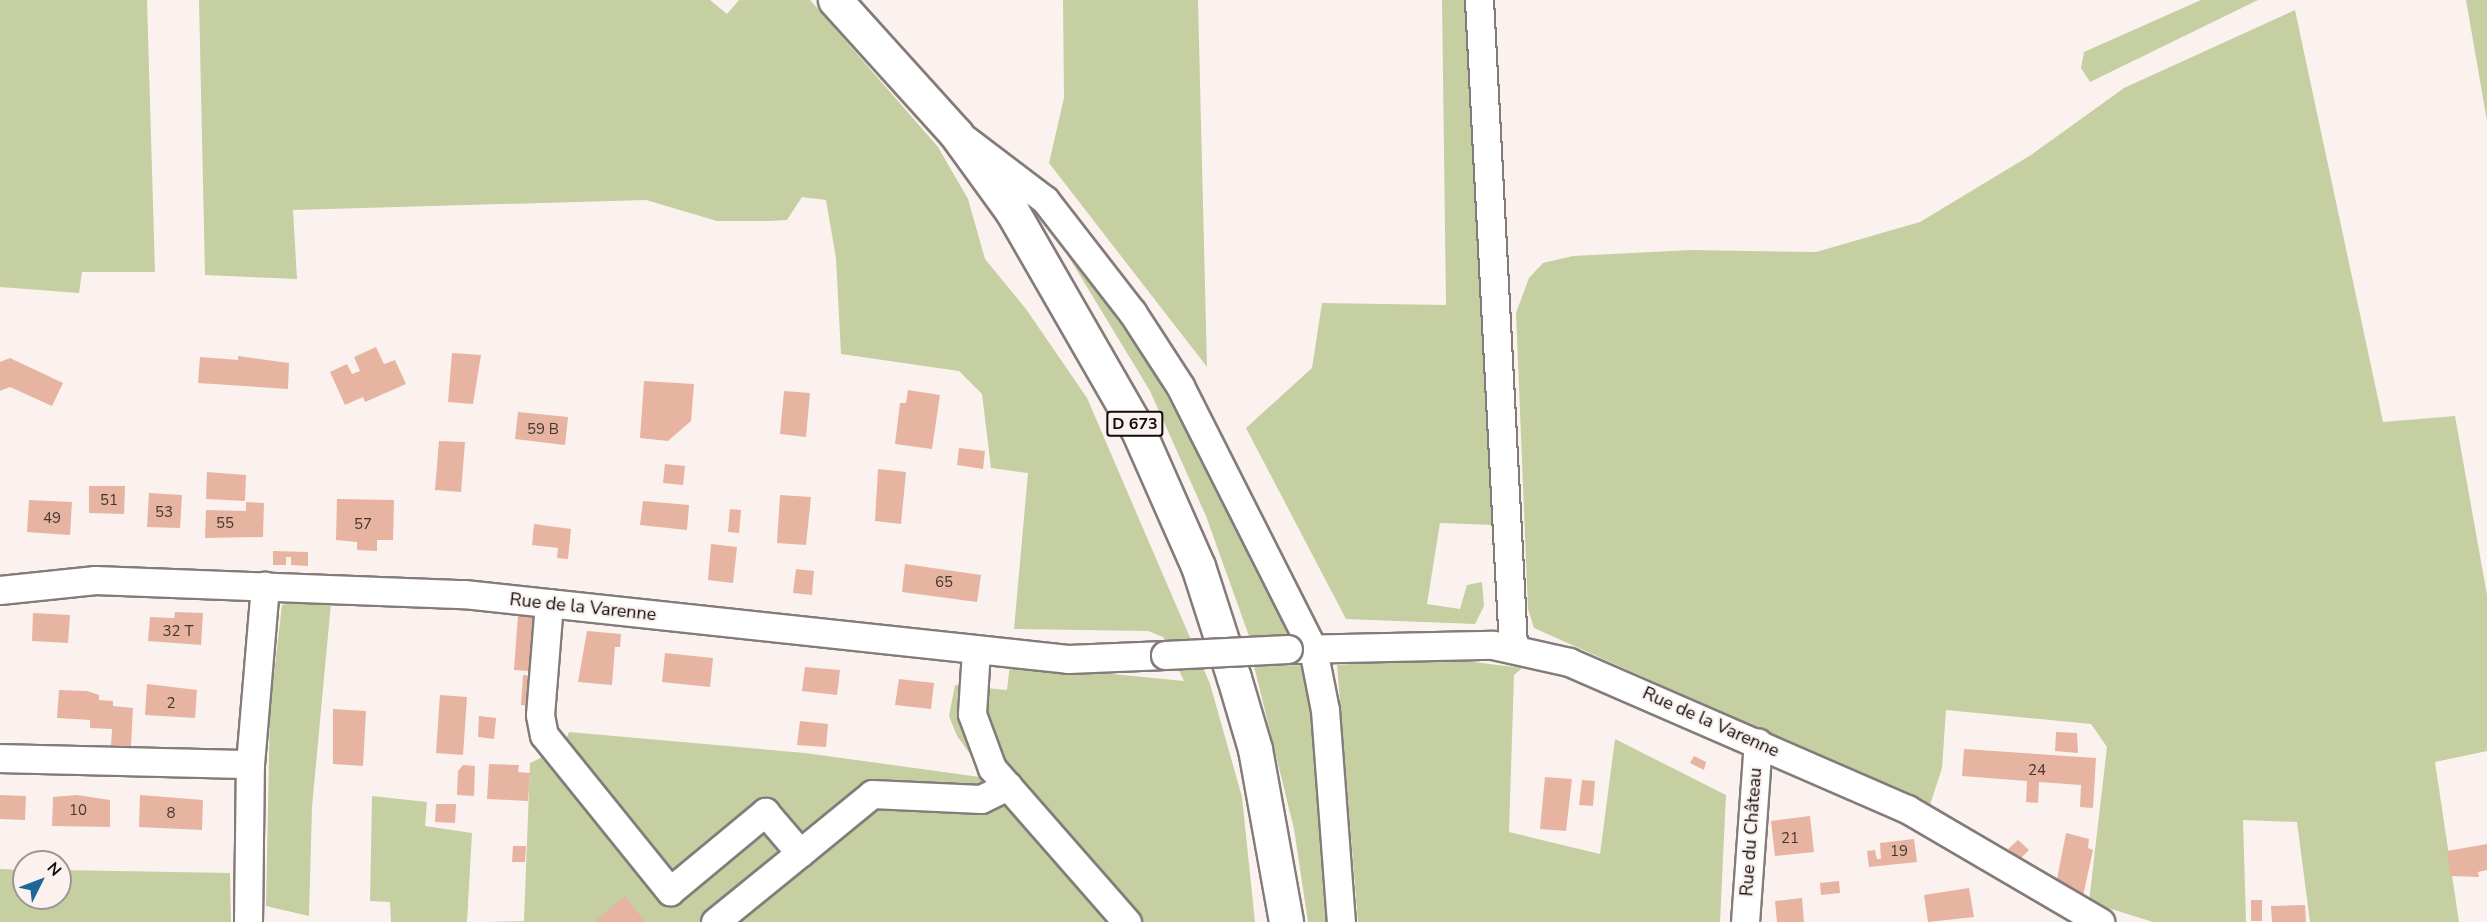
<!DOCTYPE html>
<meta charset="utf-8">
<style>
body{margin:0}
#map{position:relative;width:2487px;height:922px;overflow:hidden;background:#fbf2ef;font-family:"Nunito Sans",sans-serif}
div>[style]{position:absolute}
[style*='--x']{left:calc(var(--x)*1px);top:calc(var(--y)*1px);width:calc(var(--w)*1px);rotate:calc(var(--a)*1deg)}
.green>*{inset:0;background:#c5cfa2}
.building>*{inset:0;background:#e6b4a0}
.roads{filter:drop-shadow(2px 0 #847c79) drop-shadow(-2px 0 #847c79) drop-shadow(0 2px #847c79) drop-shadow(0 -2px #847c79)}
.minor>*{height:27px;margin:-13.5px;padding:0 13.5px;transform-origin:13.5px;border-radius:13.5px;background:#fff}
.major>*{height:33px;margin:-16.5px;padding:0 16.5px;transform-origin:16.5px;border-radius:16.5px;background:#fff}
.bridges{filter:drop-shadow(2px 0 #847c79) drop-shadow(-2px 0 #847c79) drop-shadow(0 2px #847c79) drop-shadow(0 -2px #847c79)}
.minor-bridge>*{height:27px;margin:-13.5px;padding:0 13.5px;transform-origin:13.5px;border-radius:13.5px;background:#fff}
span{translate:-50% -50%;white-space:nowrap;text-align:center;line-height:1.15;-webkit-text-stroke:4.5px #fbf2ef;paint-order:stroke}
.number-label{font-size:15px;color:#453630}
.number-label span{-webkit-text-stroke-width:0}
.shield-label span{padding:2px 4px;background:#fbf2ef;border:2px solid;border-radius:4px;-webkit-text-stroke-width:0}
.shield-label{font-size:16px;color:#0f0c0b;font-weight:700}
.street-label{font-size:18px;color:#0f0c0b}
.north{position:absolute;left:12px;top:850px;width:60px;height:60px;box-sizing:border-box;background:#fbf2ef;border:2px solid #9d9694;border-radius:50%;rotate:48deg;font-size:16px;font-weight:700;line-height:24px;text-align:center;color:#0f0c0b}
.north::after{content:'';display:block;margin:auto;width:21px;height:27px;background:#1e679b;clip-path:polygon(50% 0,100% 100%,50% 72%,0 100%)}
</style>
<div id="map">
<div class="green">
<div style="clip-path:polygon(0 0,147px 0,155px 272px,82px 272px,79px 293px,0 287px)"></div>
<div style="clip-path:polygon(199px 0,710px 0,727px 14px,739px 0,810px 0,938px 147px,968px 199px,985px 259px,1026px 309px,1087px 398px,1210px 684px,1242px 797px,1255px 922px,486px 922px,524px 921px,530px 763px,563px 747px,569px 732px,805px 753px,980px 777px,981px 769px,957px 736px,949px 716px,955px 685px,1007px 690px,1010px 664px,1184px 681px,1163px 637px,1148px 631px,1014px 629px,1028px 473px,991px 468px,982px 394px,959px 371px,841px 354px,836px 258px,826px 200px,802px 197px,787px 220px,771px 221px,717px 221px,646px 200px,293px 210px,297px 279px,205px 275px)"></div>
<div style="clip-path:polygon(1063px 0,1198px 0,1207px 367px,1049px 163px,1064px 98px)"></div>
<div style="clip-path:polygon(1442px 0,1468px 0,1493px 525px,1440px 523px,1427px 604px,1460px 609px,1467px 585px,1482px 582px,1484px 606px,1475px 624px,1346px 619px,1246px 428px,1312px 368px,1322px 303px,1446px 305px)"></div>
<div style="clip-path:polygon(2201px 0,2258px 0,2090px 82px,2081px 68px,2084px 52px)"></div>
<div style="clip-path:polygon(2466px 0,2487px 0,2487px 121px)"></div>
<div style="clip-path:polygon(2295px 10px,2383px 422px,2455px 416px,2487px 595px,2487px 751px,2435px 762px,2459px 922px,2310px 922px,2297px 822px,2243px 820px,2246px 922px,2153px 922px,2089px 902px,2107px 747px,2091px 724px,1946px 710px,1942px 768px,1930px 805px,1534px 628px,1528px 609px,1516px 313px,1529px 278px,1543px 263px,1573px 256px,1691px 250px,1816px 252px,1920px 222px,2031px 155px,2124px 88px)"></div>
<div style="clip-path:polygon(1050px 226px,1149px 364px,1280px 599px,1293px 635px,1249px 636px,1206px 516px,1150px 391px)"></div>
<div style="clip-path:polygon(298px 601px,331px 603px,312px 807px,309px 916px,266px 906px,270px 708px,282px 605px)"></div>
<div style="clip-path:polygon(1433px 657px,1522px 668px,1514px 675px,1509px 832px,1600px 854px,1615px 739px,1726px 795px,1720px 922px,1358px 922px,1337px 665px)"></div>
<div style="clip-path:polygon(1308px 665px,1328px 922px,1308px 922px,1294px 829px,1254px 666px)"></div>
<div style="clip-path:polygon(372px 796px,427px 802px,425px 826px,472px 833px,467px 922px,391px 922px,390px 902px,370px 901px)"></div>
<div style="clip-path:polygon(0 869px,24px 870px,24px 898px,60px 898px,60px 870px,230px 873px,231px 922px,0 922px)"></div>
</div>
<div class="building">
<div style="clip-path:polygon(376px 347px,384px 364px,395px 360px,406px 384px,365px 402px,363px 397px,345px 405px,330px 372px,347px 364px,352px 374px,360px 371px,354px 357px)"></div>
<div style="clip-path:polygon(452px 353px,481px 355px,473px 404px,448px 402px)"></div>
<div style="clip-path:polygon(238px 356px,289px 363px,288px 389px,198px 383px,200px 357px,238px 360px)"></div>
<div style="clip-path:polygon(10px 358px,63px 383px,52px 406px,10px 387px,0 391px,0 362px)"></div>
<div style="clip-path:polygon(644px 381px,694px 384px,691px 421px,668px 441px,640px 438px)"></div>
<div style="clip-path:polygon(908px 390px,940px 395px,932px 449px,895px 444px,900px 403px,906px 403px)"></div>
<div style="clip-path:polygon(784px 391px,810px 393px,806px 437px,780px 434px)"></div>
<div style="clip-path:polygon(518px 412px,568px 417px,565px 445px,515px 439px)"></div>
<div style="clip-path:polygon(439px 441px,465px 442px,461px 492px,435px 490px)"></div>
<div style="clip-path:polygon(959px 448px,985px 451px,983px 469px,957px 465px)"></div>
<div style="clip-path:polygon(665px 464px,685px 466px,683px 485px,663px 483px)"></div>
<div style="clip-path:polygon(878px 469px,906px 472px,901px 524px,875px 521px)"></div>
<div style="clip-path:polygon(207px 472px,246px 475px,245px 501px,206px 499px)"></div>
<div style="clip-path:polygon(89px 486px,125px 486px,124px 514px,89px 513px)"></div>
<div style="clip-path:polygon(149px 493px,182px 495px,180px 528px,147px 527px)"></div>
<div style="clip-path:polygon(780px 495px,811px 497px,806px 545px,777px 543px)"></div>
<div style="clip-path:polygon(337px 499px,394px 500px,393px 540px,377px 540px,377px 551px,357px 550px,357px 542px,336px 540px)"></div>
<div style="clip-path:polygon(29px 500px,72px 502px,70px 535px,27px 532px)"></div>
<div style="clip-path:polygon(643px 501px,689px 505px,687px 530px,640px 525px)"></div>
<div style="clip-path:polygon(246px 502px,264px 503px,263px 537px,205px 538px,206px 510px,246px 511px)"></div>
<div style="clip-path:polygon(730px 509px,741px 510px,739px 533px,728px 532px)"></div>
<div style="clip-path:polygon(534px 524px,571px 529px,568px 559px,557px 558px,558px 548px,532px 545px)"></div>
<div style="clip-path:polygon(711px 544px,737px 547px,733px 583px,708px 580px)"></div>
<div style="clip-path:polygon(273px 551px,308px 552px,308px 566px,291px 565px,291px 557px,286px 557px,286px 565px,273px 565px)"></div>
<div style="clip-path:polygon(905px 564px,981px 575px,977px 602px,902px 592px)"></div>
<div style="clip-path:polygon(796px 569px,814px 571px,812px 595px,793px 593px)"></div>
<div style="clip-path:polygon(175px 612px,203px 613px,201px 645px,148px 641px,150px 617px,174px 618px)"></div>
<div style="clip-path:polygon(33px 613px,70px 615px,68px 643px,32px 641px)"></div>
<div style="clip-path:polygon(518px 615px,536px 617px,530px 671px,514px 670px)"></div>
<div style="clip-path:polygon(587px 631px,621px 634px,620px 647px,615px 647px,612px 685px,578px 682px)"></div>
<div style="clip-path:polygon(665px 653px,713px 658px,710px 687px,662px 682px)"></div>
<div style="clip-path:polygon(805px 667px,840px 670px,837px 695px,802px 691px)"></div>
<div style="clip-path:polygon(523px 675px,536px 676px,534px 706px,521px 705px)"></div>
<div style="clip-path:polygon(899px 679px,934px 683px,931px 709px,895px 705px)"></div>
<div style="clip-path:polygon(147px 684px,197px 690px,195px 718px,145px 715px)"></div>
<div style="clip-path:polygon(59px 690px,87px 691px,99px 695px,99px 700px,113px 701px,113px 706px,133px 708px,131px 746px,111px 747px,112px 729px,90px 728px,90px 720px,57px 718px)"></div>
<div style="clip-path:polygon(440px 695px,467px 697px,463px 755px,436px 753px)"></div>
<div style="clip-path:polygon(333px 709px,366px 711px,363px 766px,333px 764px)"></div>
<div style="clip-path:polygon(479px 716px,496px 718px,494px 739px,478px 737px)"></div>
<div style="clip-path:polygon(800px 721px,828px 724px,826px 747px,797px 745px)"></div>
<div style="clip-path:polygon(2056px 732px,2077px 733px,2078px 753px,2055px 751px)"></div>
<div style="clip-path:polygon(1964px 749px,2096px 758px,2093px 808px,2080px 807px,2081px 785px,2039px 782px,2038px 803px,2026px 802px,2027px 781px,1962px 776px)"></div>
<div style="clip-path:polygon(1694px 756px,1706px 762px,1704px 770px,1690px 763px)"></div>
<div style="clip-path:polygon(489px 764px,519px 765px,518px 772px,530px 773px,528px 801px,487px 799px)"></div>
<div style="clip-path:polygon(463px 765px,475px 766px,474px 796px,457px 795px,458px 771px)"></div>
<div style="clip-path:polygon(1545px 777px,1572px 779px,1566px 831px,1540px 829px)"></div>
<div style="clip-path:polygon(1582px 780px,1595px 781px,1593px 806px,1579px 805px)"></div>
<div style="clip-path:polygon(0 795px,26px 796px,25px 820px,0 819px)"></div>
<div style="clip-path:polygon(77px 795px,110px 800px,110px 827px,52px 826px,53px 797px)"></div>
<div style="clip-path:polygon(140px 795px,203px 800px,202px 830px,139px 827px)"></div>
<div style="clip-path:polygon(436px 804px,456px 804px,455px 823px,435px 822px)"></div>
<div style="clip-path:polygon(1810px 816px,1814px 852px,1775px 856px,1771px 821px)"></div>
<div style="clip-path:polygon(2066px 833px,2089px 839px,2088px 848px,2093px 850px,2083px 896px,2056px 884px)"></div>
<div style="clip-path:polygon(1914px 839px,1917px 862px,1869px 867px,1867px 851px,1875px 850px,1877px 859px,1881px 859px,1880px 843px)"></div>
<div style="clip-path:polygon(2018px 840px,2029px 850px,2020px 859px,2008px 849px)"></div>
<div style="clip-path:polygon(2487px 844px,2487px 870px,2478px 872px,2479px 877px,2451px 876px,2447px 851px)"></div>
<div style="clip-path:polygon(513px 846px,526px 846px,525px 862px,512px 862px)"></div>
<div style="clip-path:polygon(1839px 881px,1840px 893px,1821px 895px,1820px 883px)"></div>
<div style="clip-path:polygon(1969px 888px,1974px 917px,1928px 922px,1924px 895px)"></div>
<div style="clip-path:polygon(625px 896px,645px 922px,594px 922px)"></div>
<div style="clip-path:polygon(1802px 898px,1804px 922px,1777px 922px,1775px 901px)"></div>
<div style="clip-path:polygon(2251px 900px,2262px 900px,2262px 921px,2251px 921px)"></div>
<div style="clip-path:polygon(2305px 905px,2306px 922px,2272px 922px,2271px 906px)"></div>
</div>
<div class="roads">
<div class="minor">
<div style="--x:1479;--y:0;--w:647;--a:86.99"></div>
<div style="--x:966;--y:140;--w:99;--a:37.2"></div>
<div style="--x:1045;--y:200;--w:142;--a:52.2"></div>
<div style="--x:1132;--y:312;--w:88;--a:57"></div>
<div style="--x:1180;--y:386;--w:295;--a:63.2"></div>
<div style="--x:1313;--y:649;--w:62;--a:78.9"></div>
<div style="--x:1325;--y:710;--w:213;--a:85.7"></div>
<div style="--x:0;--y:590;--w:96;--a:-6"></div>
<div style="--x:95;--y:580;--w:369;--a:2.2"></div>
<div style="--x:464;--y:594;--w:607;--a:6.14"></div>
<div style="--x:1068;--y:659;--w:97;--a:-2.4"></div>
<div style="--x:549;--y:603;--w:112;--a:94.6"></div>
<div style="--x:540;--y:715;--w:20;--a:79"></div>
<div style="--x:544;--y:735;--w:201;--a:51.1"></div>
<div style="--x:670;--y:891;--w:124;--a:-39.7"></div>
<div style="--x:765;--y:812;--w:54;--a:49.5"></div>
<div style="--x:800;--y:853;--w:93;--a:-39.3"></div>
<div style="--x:872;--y:794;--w:109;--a:2.6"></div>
<div style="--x:981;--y:799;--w:30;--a:-26"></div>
<div style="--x:1295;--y:649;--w:198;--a:-1.2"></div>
<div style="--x:1493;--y:645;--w:78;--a:12.6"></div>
<div style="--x:1569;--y:662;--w:369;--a:23.5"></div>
<div style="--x:1907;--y:809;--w:224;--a:30.3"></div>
<div style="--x:976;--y:650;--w:64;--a:93.6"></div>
<div style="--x:972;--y:714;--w:58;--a:69.7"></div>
<div style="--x:992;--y:768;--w:205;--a:48.8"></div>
<div style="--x:0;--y:758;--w:250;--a:1.4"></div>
<div style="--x:248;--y:922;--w:158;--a:-89.3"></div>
<div style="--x:250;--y:764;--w:179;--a:-85.2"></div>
<div style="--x:715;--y:922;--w:109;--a:-39.1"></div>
<div style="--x:1745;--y:922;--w:180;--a:-85.9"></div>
</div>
<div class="major">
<div style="--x:835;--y:0;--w:181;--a:47.9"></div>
<div style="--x:956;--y:134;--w:95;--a:54"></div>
<div style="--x:1012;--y:211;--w:250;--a:60.1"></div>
<div style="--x:1137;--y:428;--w:151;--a:66.2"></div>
<div style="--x:1198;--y:566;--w:118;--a:72.2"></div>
<div style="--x:1234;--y:678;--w:74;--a:73.5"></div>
<div style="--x:1255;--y:749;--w:176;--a:79.8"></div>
</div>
</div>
<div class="bridges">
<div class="minor-bridge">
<div style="--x:1165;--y:655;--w:123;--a:-2.8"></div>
</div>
</div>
<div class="number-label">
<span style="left:543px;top:430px">59 B</span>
<span style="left:109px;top:501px">51</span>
<span style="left:164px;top:513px">53</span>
<span style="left:52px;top:519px">49</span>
<span style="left:225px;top:524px">55</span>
<span style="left:363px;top:525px">57</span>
<span style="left:944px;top:583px">65</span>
<span style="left:178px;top:632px">32 T</span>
<span style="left:171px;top:704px">2</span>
<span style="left:2037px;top:771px">24</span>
<span style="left:78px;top:811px">10</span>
<span style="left:171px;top:814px">8</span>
<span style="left:1790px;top:839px">21</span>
<span style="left:1899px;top:852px">19</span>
</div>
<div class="shield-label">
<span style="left:1135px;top:424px">D 673</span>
</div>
<div class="street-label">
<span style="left:583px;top:607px;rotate:6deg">Rue de la Varenne</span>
<span style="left:1711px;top:722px;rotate:24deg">Rue de la Varenne</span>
<span style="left:1751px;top:832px;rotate:-86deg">Rue du Château</span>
</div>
<div class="north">N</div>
</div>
